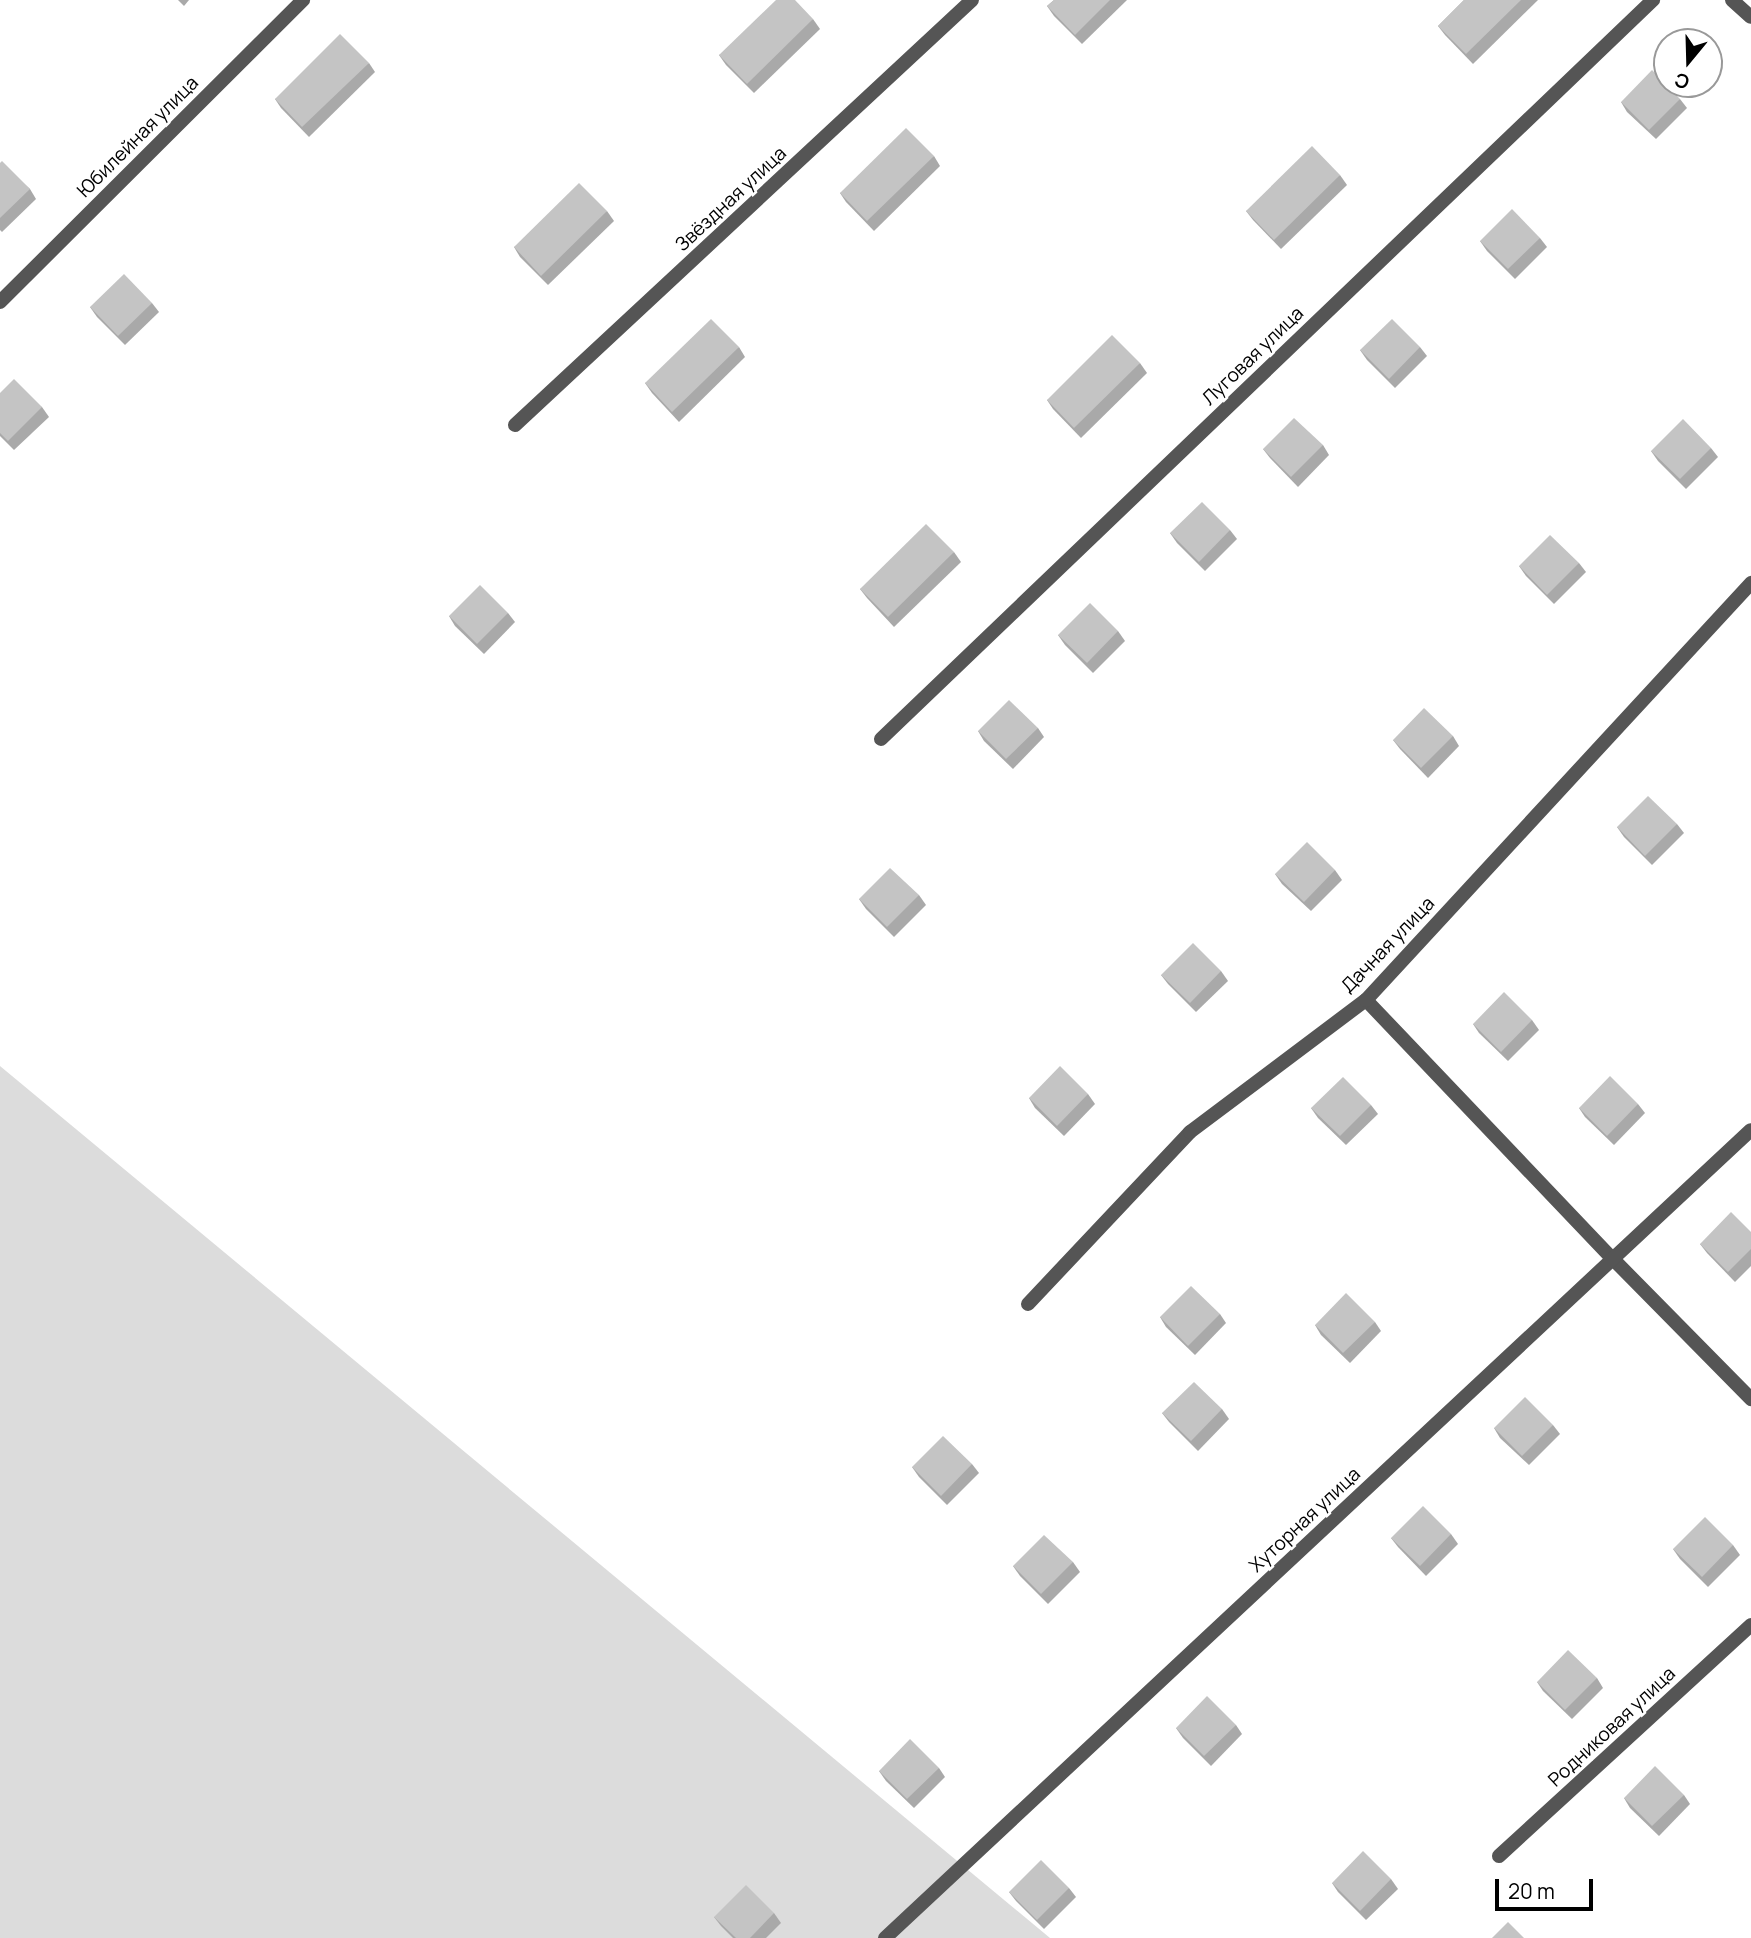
<!DOCTYPE html>
<meta charset="utf-8">
<style>
body{margin:0}
#map{position:relative;width:1751px;height:1938px;overflow:hidden;background:#fff;font-family:Manrope,sans-serif}
div>[style]{position:absolute}
[style*='--x']{left:calc(var(--x)*1px);top:calc(var(--y)*1px);width:calc(var(--w)*1px);rotate:calc(var(--a)*1deg)}
.green>*{inset:0;background:#dcdcdc}
.minor>*{height:14px;margin:-7px;padding:0 7px;transform-origin:7px;border-radius:7px;background:#555}
.wall>*{inset:0;background:#a9a9a9}
.building>*{inset:0;background:#c4c4c4}
span{translate:-50% -50%;white-space:nowrap;text-align:center;line-height:1.15;-webkit-text-stroke:5px #fff;paint-order:stroke}
.street-label{font-size:19px;color:#000}
.north{position:absolute;left:1653px;top:28px;width:70px;height:70px;box-sizing:border-box;background:#fff;border:2px solid #999;border-radius:50%;rotate:199deg;font-size:19px;font-weight:700;line-height:28px;text-align:center;color:#000}
.north::after{content:'';display:block;margin:auto;width:24px;height:32px;background:#000;clip-path:polygon(50% 0,100% 100%,50% 72%,0 100%)}
.scale{position:absolute;left:1495px;top:1879px;width:98px;height:32px;box-sizing:border-box;border:4px solid #000;border-top:0;padding-left:9px;font-size:21px;line-height:24px;white-space:nowrap;color:#000;-webkit-text-stroke:5px #fff;paint-order:stroke}
</style>
<div id="map">
<div class="green">
<div style="clip-path:polygon(0 1066px,1050px 1938px,0 1938px)"></div>
</div>
<div class="minor">
<div style="--x:1732;--y:0;--w:25;--a:42"></div>
<div style="--x:0;--y:302;--w:428;--a:-44.9"></div>
<div style="--x:515;--y:425;--w:624;--a:-42.92"></div>
<div style="--x:881;--y:739;--w:1069;--a:-43.75"></div>
<div style="--x:1366;--y:1000;--w:358;--a:46.4"></div>
<div style="--x:1613;--y:1259;--w:197;--a:45.4"></div>
<div style="--x:1028;--y:1304;--w:236;--a:-46.7"></div>
<div style="--x:1190;--y:1132;--w:220;--a:-36.9"></div>
<div style="--x:1366;--y:1000;--w:568;--a:-47.28"></div>
<div style="--x:1499;--y:1856;--w:342;--a:-42.5"></div>
<div style="--x:885;--y:1938;--w:1184;--a:-43.02"></div>
</div>
<div class="wall">
<div style="clip-path:polygon(178px 0,189px 0,184px 6px)"></div>
<div style="clip-path:polygon(1054px 0,1127px 0,1082px 44px,1054px 16px,1047px 6px)"></div>
<div style="clip-path:polygon(1464px 0,1538px 0,1473px 64px,1445px 35px,1438px 26px)"></div>
<div style="clip-path:polygon(813px 19px,820px 29px,754px 93px,726px 65px,719px 55px)"></div>
<div style="clip-path:polygon(369px 63px,375px 72px,309px 137px,281px 108px,275px 99px)"></div>
<div style="clip-path:polygon(1680px 99px,1687px 108px,1656px 139px,1627px 112px,1621px 102px)"></div>
<div style="clip-path:polygon(934px 156px,940px 166px,874px 231px,846px 202px,840px 193px)"></div>
<div style="clip-path:polygon(0 163px,30px 189px,36px 199px,2px 232px,0 230px)"></div>
<div style="clip-path:polygon(1340px 175px,1347px 185px,1281px 249px,1253px 220px,1246px 211px)"></div>
<div style="clip-path:polygon(607px 211px,614px 221px,548px 285px,520px 257px,514px 247px)"></div>
<div style="clip-path:polygon(1540px 238px,1547px 247px,1515px 279px,1487px 251px,1480px 241px)"></div>
<div style="clip-path:polygon(152px 303px,159px 312px,125px 345px,97px 317px,90px 307px)"></div>
<div style="clip-path:polygon(739px 347px,745px 357px,679px 422px,652px 393px,645px 383px)"></div>
<div style="clip-path:polygon(1420px 347px,1427px 356px,1395px 388px,1367px 360px,1360px 350px)"></div>
<div style="clip-path:polygon(1140px 363px,1147px 373px,1081px 438px,1053px 409px,1047px 400px)"></div>
<div style="clip-path:polygon(0 393px,42px 407px,49px 417px,14px 450px,0 436px)"></div>
<div style="clip-path:polygon(1323px 445px,1329px 455px,1298px 487px,1270px 458px,1263px 449px)"></div>
<div style="clip-path:polygon(1711px 448px,1718px 457px,1686px 489px,1658px 461px,1651px 451px)"></div>
<div style="clip-path:polygon(1230px 530px,1237px 539px,1205px 571px,1177px 543px,1170px 533px)"></div>
<div style="clip-path:polygon(954px 552px,961px 562px,894px 627px,867px 598px,860px 589px)"></div>
<div style="clip-path:polygon(1579px 563px,1586px 572px,1554px 604px,1526px 576px,1519px 566px)"></div>
<div style="clip-path:polygon(508px 613px,515px 622px,484px 654px,455px 626px,449px 616px)"></div>
<div style="clip-path:polygon(1118px 631px,1125px 641px,1093px 673px,1065px 645px,1058px 635px)"></div>
<div style="clip-path:polygon(1038px 728px,1044px 737px,1013px 769px,984px 741px,978px 731px)"></div>
<div style="clip-path:polygon(1453px 736px,1459px 746px,1428px 778px,1400px 749px,1393px 740px)"></div>
<div style="clip-path:polygon(1677px 824px,1684px 833px,1652px 865px,1624px 837px,1617px 827px)"></div>
<div style="clip-path:polygon(1335px 870px,1342px 880px,1311px 911px,1282px 884px,1275px 874px)"></div>
<div style="clip-path:polygon(919px 895px,926px 905px,894px 937px,866px 909px,859px 899px)"></div>
<div style="clip-path:polygon(1221px 971px,1228px 981px,1196px 1012px,1168px 984px,1161px 975px)"></div>
<div style="clip-path:polygon(1532px 1020px,1539px 1030px,1508px 1061px,1479px 1033px,1473px 1024px)"></div>
<div style="clip-path:polygon(1088px 1094px,1095px 1104px,1064px 1136px,1035px 1108px,1029px 1098px)"></div>
<div style="clip-path:polygon(1638px 1104px,1645px 1113px,1614px 1145px,1585px 1117px,1579px 1108px)"></div>
<div style="clip-path:polygon(1371px 1105px,1378px 1114px,1346px 1145px,1318px 1118px,1311px 1108px)"></div>
<div style="clip-path:polygon(1751px 1232px,1751px 1266px,1735px 1282px,1707px 1253px,1700px 1244px)"></div>
<div style="clip-path:polygon(1220px 1314px,1226px 1323px,1195px 1355px,1166px 1327px,1160px 1317px)"></div>
<div style="clip-path:polygon(1375px 1322px,1381px 1331px,1350px 1363px,1321px 1335px,1315px 1325px)"></div>
<div style="clip-path:polygon(1222px 1409px,1229px 1419px,1198px 1451px,1169px 1422px,1162px 1413px)"></div>
<div style="clip-path:polygon(1553px 1425px,1560px 1434px,1529px 1465px,1500px 1438px,1494px 1428px)"></div>
<div style="clip-path:polygon(972px 1464px,979px 1473px,947px 1505px,919px 1477px,912px 1467px)"></div>
<div style="clip-path:polygon(1451px 1534px,1458px 1544px,1426px 1576px,1398px 1547px,1391px 1538px)"></div>
<div style="clip-path:polygon(1733px 1545px,1740px 1555px,1708px 1587px,1680px 1559px,1673px 1549px)"></div>
<div style="clip-path:polygon(1073px 1562px,1080px 1572px,1048px 1604px,1020px 1576px,1013px 1566px)"></div>
<div style="clip-path:polygon(1597px 1678px,1603px 1688px,1572px 1719px,1543px 1691px,1537px 1682px)"></div>
<div style="clip-path:polygon(1236px 1725px,1242px 1734px,1211px 1766px,1183px 1738px,1176px 1728px)"></div>
<div style="clip-path:polygon(939px 1768px,945px 1777px,914px 1808px,886px 1781px,879px 1771px)"></div>
<div style="clip-path:polygon(1684px 1795px,1690px 1804px,1659px 1836px,1630px 1808px,1624px 1798px)"></div>
<div style="clip-path:polygon(1391px 1879px,1398px 1889px,1366px 1920px,1338px 1892px,1332px 1883px)"></div>
<div style="clip-path:polygon(1069px 1888px,1076px 1897px,1044px 1929px,1016px 1901px,1009px 1892px)"></div>
<div style="clip-path:polygon(774px 1913px,781px 1923px,766px 1938px,733px 1938px,721px 1926px,714px 1917px)"></div>
</div>
<div class="building">
<div style="clip-path:polygon(776px 0,795px 0,813px 19px,747px 84px,719px 55px)"></div>
<div style="clip-path:polygon(1054px 0,1110px 0,1075px 35px,1047px 6px)"></div>
<div style="clip-path:polygon(1464px 0,1521px 0,1466px 54px,1438px 26px)"></div>
<div style="clip-path:polygon(340px 34px,369px 63px,302px 127px,275px 99px)"></div>
<div style="clip-path:polygon(1652px 70px,1680px 99px,1649px 130px,1621px 102px)"></div>
<div style="clip-path:polygon(906px 128px,934px 156px,867px 221px,840px 193px)"></div>
<div style="clip-path:polygon(1312px 146px,1340px 175px,1274px 240px,1246px 211px)"></div>
<div style="clip-path:polygon(2px 161px,30px 189px,0 218px,0 163px)"></div>
<div style="clip-path:polygon(579px 183px,607px 211px,541px 276px,514px 247px)"></div>
<div style="clip-path:polygon(1512px 209px,1540px 238px,1508px 269px,1480px 241px)"></div>
<div style="clip-path:polygon(124px 274px,152px 303px,118px 336px,90px 307px)"></div>
<div style="clip-path:polygon(711px 319px,739px 347px,672px 412px,645px 383px)"></div>
<div style="clip-path:polygon(1392px 319px,1420px 347px,1389px 379px,1360px 350px)"></div>
<div style="clip-path:polygon(1112px 335px,1140px 363px,1074px 428px,1047px 400px)"></div>
<div style="clip-path:polygon(14px 379px,42px 407px,8px 441px,0 433px,0 393px)"></div>
<div style="clip-path:polygon(1294px 418px,1323px 445px,1291px 477px,1263px 449px)"></div>
<div style="clip-path:polygon(1683px 419px,1711px 448px,1680px 479px,1651px 451px)"></div>
<div style="clip-path:polygon(1202px 502px,1230px 530px,1199px 562px,1170px 533px)"></div>
<div style="clip-path:polygon(926px 524px,954px 552px,888px 617px,860px 589px)"></div>
<div style="clip-path:polygon(1550px 535px,1579px 563px,1547px 595px,1519px 566px)"></div>
<div style="clip-path:polygon(480px 585px,508px 613px,477px 644px,449px 616px)"></div>
<div style="clip-path:polygon(1090px 603px,1118px 631px,1087px 663px,1058px 635px)"></div>
<div style="clip-path:polygon(1009px 700px,1038px 728px,1006px 759px,978px 731px)"></div>
<div style="clip-path:polygon(1424px 708px,1453px 736px,1421px 768px,1393px 740px)"></div>
<div style="clip-path:polygon(1648px 796px,1677px 824px,1645px 856px,1617px 827px)"></div>
<div style="clip-path:polygon(1307px 842px,1335px 870px,1304px 902px,1275px 874px)"></div>
<div style="clip-path:polygon(890px 868px,919px 895px,887px 927px,859px 899px)"></div>
<div style="clip-path:polygon(1193px 943px,1221px 971px,1190px 1003px,1161px 975px)"></div>
<div style="clip-path:polygon(1504px 992px,1532px 1020px,1501px 1052px,1473px 1024px)"></div>
<div style="clip-path:polygon(1060px 1066px,1088px 1094px,1057px 1126px,1029px 1098px)"></div>
<div style="clip-path:polygon(1610px 1076px,1638px 1104px,1607px 1136px,1579px 1108px)"></div>
<div style="clip-path:polygon(1343px 1077px,1371px 1105px,1340px 1136px,1311px 1108px)"></div>
<div style="clip-path:polygon(1731px 1212px,1751px 1232px,1751px 1249px,1728px 1272px,1700px 1244px)"></div>
<div style="clip-path:polygon(1191px 1286px,1220px 1314px,1188px 1346px,1160px 1317px)"></div>
<div style="clip-path:polygon(1346px 1293px,1375px 1322px,1343px 1353px,1315px 1325px)"></div>
<div style="clip-path:polygon(1194px 1382px,1222px 1409px,1191px 1441px,1162px 1413px)"></div>
<div style="clip-path:polygon(1525px 1397px,1553px 1425px,1522px 1456px,1494px 1428px)"></div>
<div style="clip-path:polygon(943px 1436px,972px 1464px,941px 1496px,912px 1467px)"></div>
<div style="clip-path:polygon(1423px 1506px,1451px 1534px,1420px 1566px,1391px 1538px)"></div>
<div style="clip-path:polygon(1705px 1517px,1733px 1545px,1702px 1577px,1673px 1549px)"></div>
<div style="clip-path:polygon(1044px 1535px,1073px 1562px,1041px 1594px,1013px 1566px)"></div>
<div style="clip-path:polygon(1568px 1650px,1597px 1678px,1565px 1710px,1537px 1682px)"></div>
<div style="clip-path:polygon(1207px 1696px,1236px 1725px,1204px 1756px,1176px 1728px)"></div>
<div style="clip-path:polygon(910px 1739px,939px 1768px,907px 1799px,879px 1771px)"></div>
<div style="clip-path:polygon(1655px 1766px,1684px 1795px,1652px 1826px,1624px 1798px)"></div>
<div style="clip-path:polygon(1363px 1851px,1391px 1879px,1360px 1911px,1332px 1883px)"></div>
<div style="clip-path:polygon(1041px 1860px,1069px 1888px,1037px 1920px,1009px 1892px)"></div>
<div style="clip-path:polygon(746px 1885px,774px 1913px,750px 1938px,736px 1938px,714px 1917px)"></div>
<div style="clip-path:polygon(1508px 1922px,1524px 1938px,1492px 1938px)"></div>
</div>
<div class="street-label">
<span style="left:138px;top:137px;rotate:-45deg">Юбилейная улица</span>
<span style="left:731px;top:199px;rotate:-43deg">Звёздная улица</span>
<span style="left:1253px;top:356px;rotate:-44deg">Луговая улица</span>
<span style="left:1388px;top:945px;rotate:-46deg">Дачная улица</span>
<span style="left:1305px;top:1520px;rotate:-43deg">Хуторная улица</span>
<span style="left:1612px;top:1727px;rotate:-43deg">Родниковая улица</span>
</div>
<div class="north">С</div>
<div class="scale">20 m</div>
</div>
